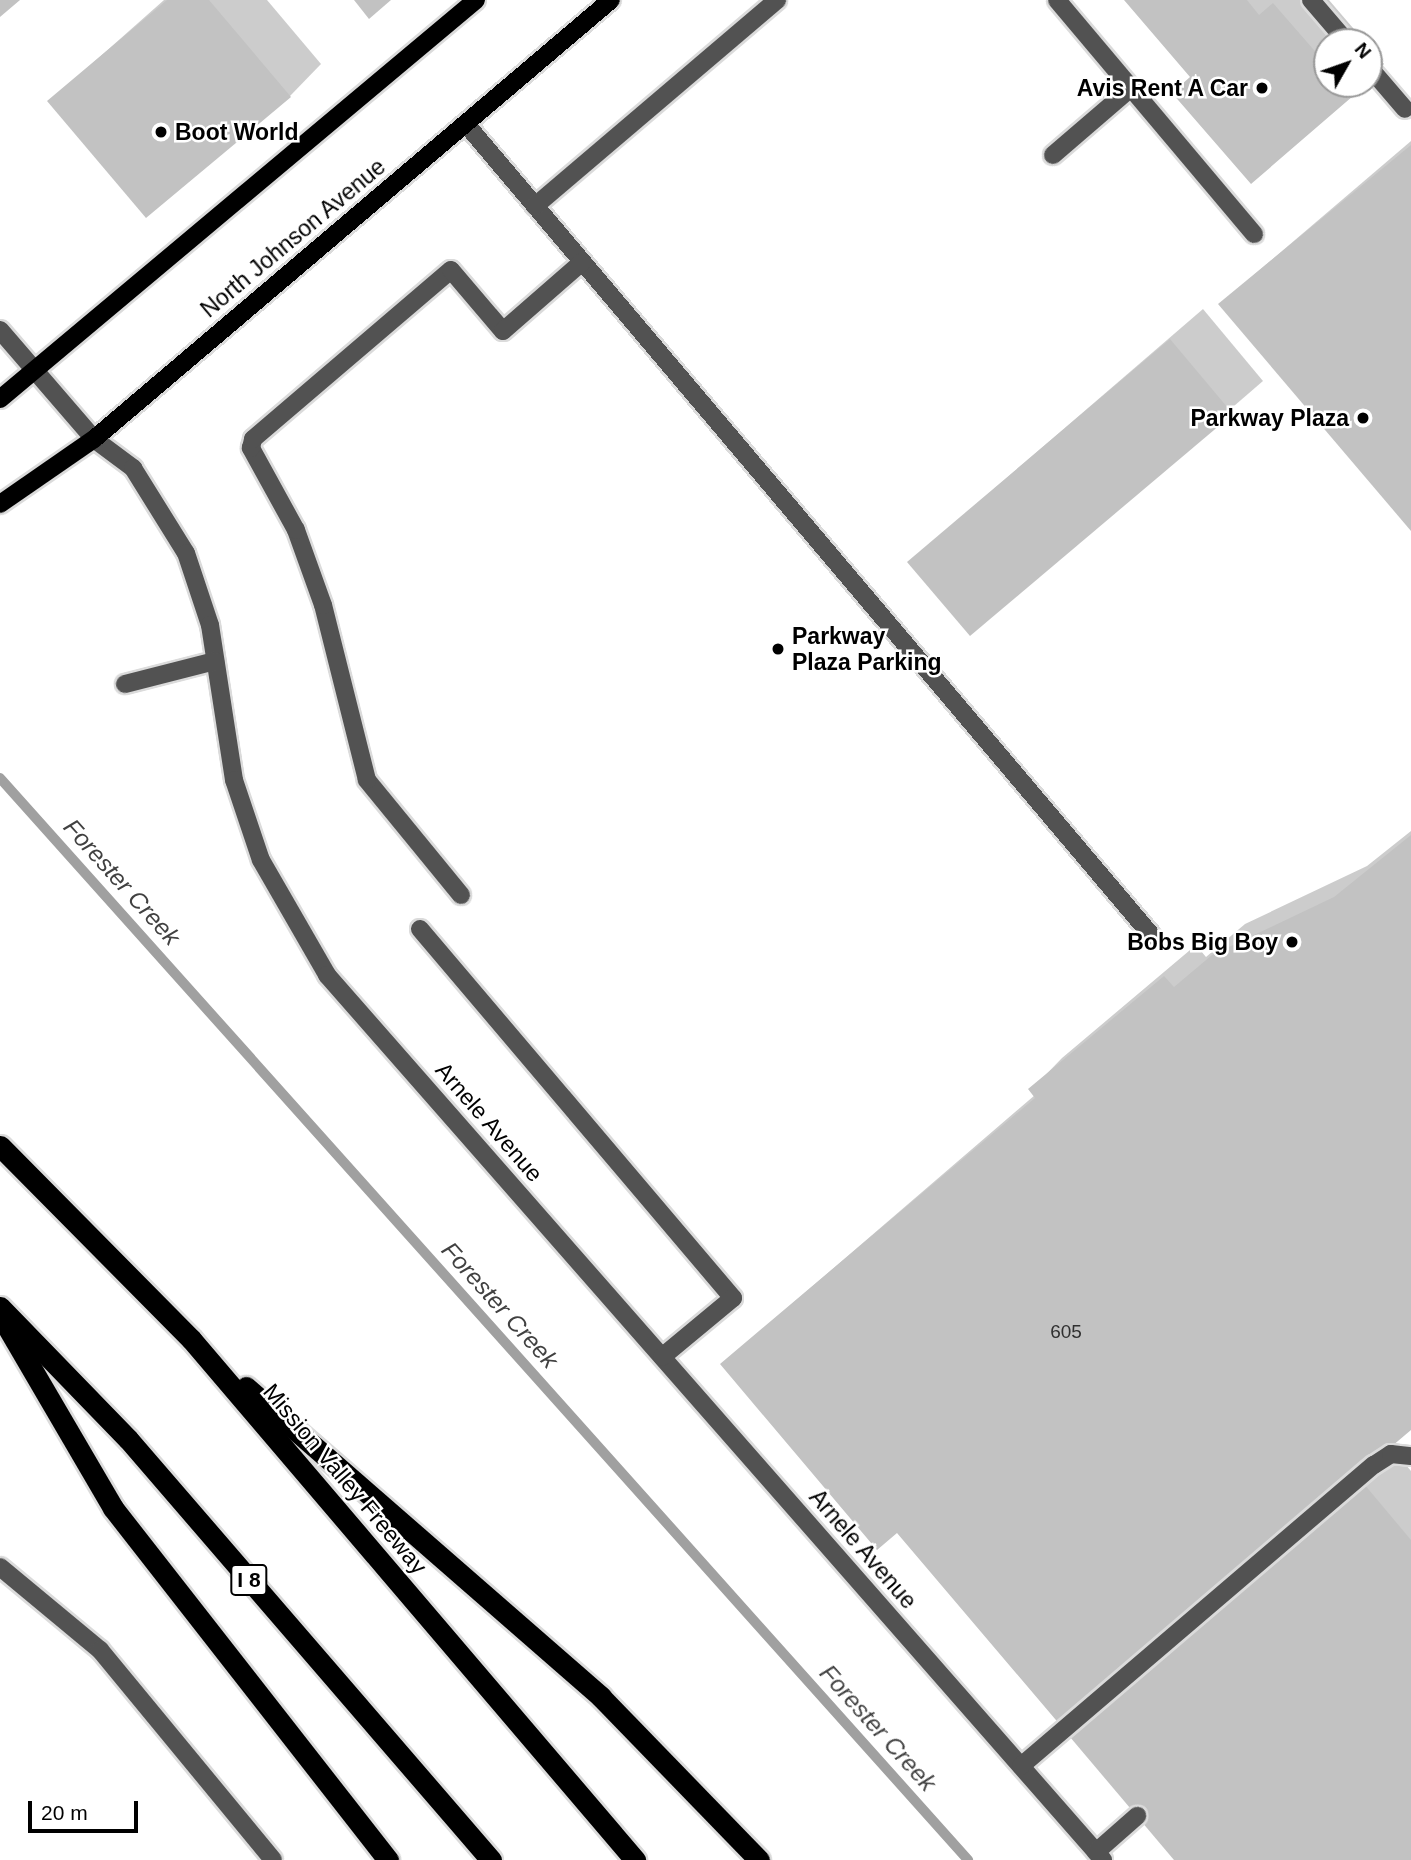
<!DOCTYPE html>
<style>
body{margin:0}
#map{position:relative;width:1411px;height:1860px;overflow:hidden;background:#fff;font-family:Arial,sans-serif}
div>[style]{position:absolute}
[style*='--x']{left:calc(var(--x)*1px);top:calc(var(--y)*1px);width:calc(var(--w)*1px);rotate:calc(var(--a)*1deg)}
.shadow>*{inset:0;background:#0003}
.stream>*{height:10px;margin:-5px;padding:0 5px;transform-origin:5px;border-radius:5px;background:#a0a0a0}
.building>*{inset:0;background:#c2c2c2}
.roads{filter:drop-shadow(2px 0 #dbdbdb) drop-shadow(-2px 0 #dbdbdb) drop-shadow(0 2px #dbdbdb) drop-shadow(0 -2px #dbdbdb)}
.minor>*{height:18px;margin:-9px;padding:0 9px;transform-origin:9px;border-radius:9px;background:#525252}
.major>*{height:18px;margin:-9px;padding:0 9px;transform-origin:9px;border-radius:9px;background:#000}
.highway>*{height:21px;margin:-10.5px;padding:0 10.5px;transform-origin:10.5px;border-radius:10.5px;background:#000}
.dots>*{width:19px;height:19px;translate:-50% -50%;box-sizing:border-box;border:4px solid #fff;border-radius:50%}
span{translate:-50% -50%;white-space:nowrap;text-align:center;line-height:1.15;-webkit-text-stroke:5px #fff;paint-order:stroke}
.number-label{font-size:19px;color:#303030}
.number-label span{-webkit-text-stroke-width:0}
.shield-label span{padding:2px 5px;background:#fff;border:2px solid;border-radius:5px;-webkit-text-stroke-width:0}
.shield-label{font-size:21px;color:#000;font-weight:700}
.poi-label{font-size:23px;color:#000;font-weight:700}
.right{translate:-100% -50%;text-align:right}
.left{translate:0 -50%;text-align:left}
.street-label{font-size:23px;color:#000}
.water-label{font-size:24px;color:#414141;font-style:italic}
.north{position:absolute;left:1313px;top:28px;width:70px;height:70px;box-sizing:border-box;background:#fff;border:2px solid #999;border-radius:50%;rotate:50deg;font-size:19px;font-weight:700;line-height:28px;text-align:center;color:#000}
.north::after{content:'';display:block;margin:auto;width:24px;height:32px;background:#000;clip-path:polygon(50% 0,100% 100%,50% 72%,0 100%)}
.scale{position:absolute;left:28px;top:1801px;width:110px;height:32px;box-sizing:border-box;border:4px solid #000;border-top:0;padding-left:9px;font-size:21px;line-height:24px;white-space:nowrap;color:#000;-webkit-text-stroke:5px #fff;paint-order:stroke}
</style>
<div id="map">
<div class="shadow">
<div style="clip-path:polygon(164px 0,267px 0,321px 64px,290px 96px,50px 101px)"></div>
<div style="clip-path:polygon(1126px 0,1329px 0,1365px 42px,1327px 42px,1327px 84px,1363px 84px,1251px 182px,1191px 76px)"></div>
<div style="clip-path:polygon(1369px 47px,1384px 64px,1369px 78px)"></div>
<div style="clip-path:polygon(1411px 141px,1411px 529px,1220px 304px)"></div>
<div style="clip-path:polygon(1203px 309px,1263px 381px,970px 634px,909px 562px)"></div>
<div style="clip-path:polygon(1411px 831px,1411px 1428px,898px 1531px,722px 1364px,1035px 1095px,1031px 1090px,1062px 1058px,1196px 945px,1206px 957px,1245px 924px,1367px 866px)"></div>
<div style="clip-path:polygon(1397px 1454px,1411px 1471px,1411px 1860px,1176px 1860px,1072px 1737px)"></div>
</div>
<div class="stream">
<div style="--x:0;--y:778;--w:1452;--a:48.18"></div>
</div>
<div class="building">
<div style="clip-path:polygon(0 0,20px 0,0 17px)"></div>
<div style="clip-path:polygon(167px 0,209px 0,291px 97px,146px 218px,47px 101px)"></div>
<div style="clip-path:polygon(354px 0,391px 0,369px 19px)"></div>
<div style="clip-path:polygon(1124px 0,1247px 0,1259px 15px,1273px 3px,1327px 65px,1327px 84px,1343px 84px,1353px 96px,1251px 184px,1172px 93px,1190px 77px)"></div>
<div style="clip-path:polygon(1411px 145px,1411px 531px,1218px 304px)"></div>
<div style="clip-path:polygon(1170px 339px,1233px 414px,970px 636px,907px 562px)"></div>
<div style="clip-path:polygon(1411px 835px,1411px 1430px,1061px 1726px,897px 1533px,877px 1550px,720px 1364px,1035px 1098px,1028px 1089px,1164px 976px,1174px 987px,1212px 955px,1334px 897px)"></div>
<div style="clip-path:polygon(1364px 1484px,1411px 1540px,1411px 1860px,1174px 1860px,1070px 1737px)"></div>
</div>
<div class="roads">
<div class="minor">
<div style="--x:1057;--y:0;--w:306;--a:49.9"></div>
<div style="--x:1311;--y:0;--w:55;--a:49.4"></div>
<div style="--x:1369;--y:67;--w:55;--a:49.4"></div>
<div style="--x:466;--y:124;--w:1062;--a:49.81"></div>
<div style="--x:1053;--y:155;--w:103;--a:-40.7"></div>
<div style="--x:535;--y:206;--w:318;--a:-40.4"></div>
<div style="--x:0;--y:330;--w:144;--a:49.2"></div>
<div style="--x:94;--y:439;--w:49;--a:36.6"></div>
<div style="--x:133;--y:468;--w:100;--a:58.1"></div>
<div style="--x:186;--y:553;--w:76;--a:71.6"></div>
<div style="--x:210;--y:625;--w:157;--a:81.2"></div>
<div style="--x:234;--y:780;--w:84;--a:71.4"></div>
<div style="--x:261;--y:860;--w:133;--a:60.1"></div>
<div style="--x:327;--y:975;--w:1177;--a:48.75"></div>
<div style="--x:125;--y:684;--w:93;--a:-14.3"></div>
<div style="--x:461;--y:895;--w:149;--a:-129.3"></div>
<div style="--x:367;--y:780;--w:180;--a:-104.1"></div>
<div style="--x:323;--y:605;--w:80;--a:-109.8"></div>
<div style="--x:296;--y:530;--w:94;--a:-118.8"></div>
<div style="--x:251;--y:448;--w:9;--a:-77"></div>
<div style="--x:253;--y:439;--w:260;--a:-40.5"></div>
<div style="--x:451;--y:270;--w:80;--a:49.6"></div>
<div style="--x:503;--y:331;--w:105;--a:-41.1"></div>
<div style="--x:420;--y:929;--w:484;--a:49.7"></div>
<div style="--x:733;--y:1298;--w:92;--a:140.3"></div>
<div style="--x:0;--y:1567;--w:130;--a:39.7"></div>
<div style="--x:100;--y:1650;--w:272;--a:50.5"></div>
<div style="--x:1021;--y:1766;--w:464;--a:-40.5"></div>
<div style="--x:1374;--y:1465;--w:20;--a:-33"></div>
<div style="--x:1391;--y:1454;--w:20;--a:6"></div>
<div style="--x:1096;--y:1852;--w:55;--a:-41.3"></div>
</div>
<div class="major">
<div style="--x:0;--y:399;--w:621;--a:-39.97"></div>
<div style="--x:0;--y:504;--w:114;--a:-34.7"></div>
<div style="--x:94;--y:439;--w:678;--a:-40.34"></div>
</div>
<div class="highway">
<div style="--x:0;--y:1146;--w:272;--a:45.3"></div>
<div style="--x:191;--y:1339;--w:685;--a:49.56"></div>
<div style="--x:0;--y:1307;--w:184;--a:45.9"></div>
<div style="--x:128;--y:1439;--w:556;--a:49.23"></div>
<div style="--x:5;--y:1323;--w:214;--a:59.7"></div>
<div style="--x:113;--y:1508;--w:447;--a:52"></div>
<div style="--x:246;--y:1387;--w:471;--a:41.1"></div>
<div style="--x:601;--y:1697;--w:227;--a:45.9"></div>
</div>
</div>
<div class="dots">
<div style="left:1262px;top:88px;background:#000"></div>
<div style="left:161px;top:132px;background:#000"></div>
<div style="left:1363px;top:418px;background:#000"></div>
<div style="left:778px;top:649px;background:#000"></div>
<div style="left:1292px;top:942px;background:#000"></div>
</div>
<div class="number-label">
<span style="left:1066px;top:1332px">605</span>
</div>
<div class="shield-label">
<span style="left:249px;top:1580px">I 8</span>
</div>
<div class="poi-label">
<span class="right" style="left:1248px;top:88px">Avis Rent A Car</span>
<span class="left" style="left:175px;top:132px">Boot World</span>
<span class="right" style="left:1349px;top:418px">Parkway Plaza</span>
<span class="left" style="left:792px;top:649px">Parkway<br>Plaza Parking</span>
<span class="right" style="left:1278px;top:942px">Bobs Big Boy</span>
</div>
<div class="street-label">
<span style="left:293px;top:238px;rotate:-40deg">North Johnson Avenue</span>
<span style="left:489px;top:1122px;rotate:49deg">Arnele Avenue</span>
<span style="left:345px;top:1479px;rotate:50deg">Mission Valley Freeway</span>
<span style="left:863px;top:1549px;rotate:49deg">Arnele Avenue</span>
</div>
<div class="water-label">
<span style="left:122px;top:882px;rotate:48deg">Forester Creek</span>
<span style="left:500px;top:1305px;rotate:48deg">Forester Creek</span>
<span style="left:878px;top:1728px;rotate:48deg">Forester Creek</span>
</div>
<div class="north">N</div>
<div class="scale">20 m</div>
</div>
